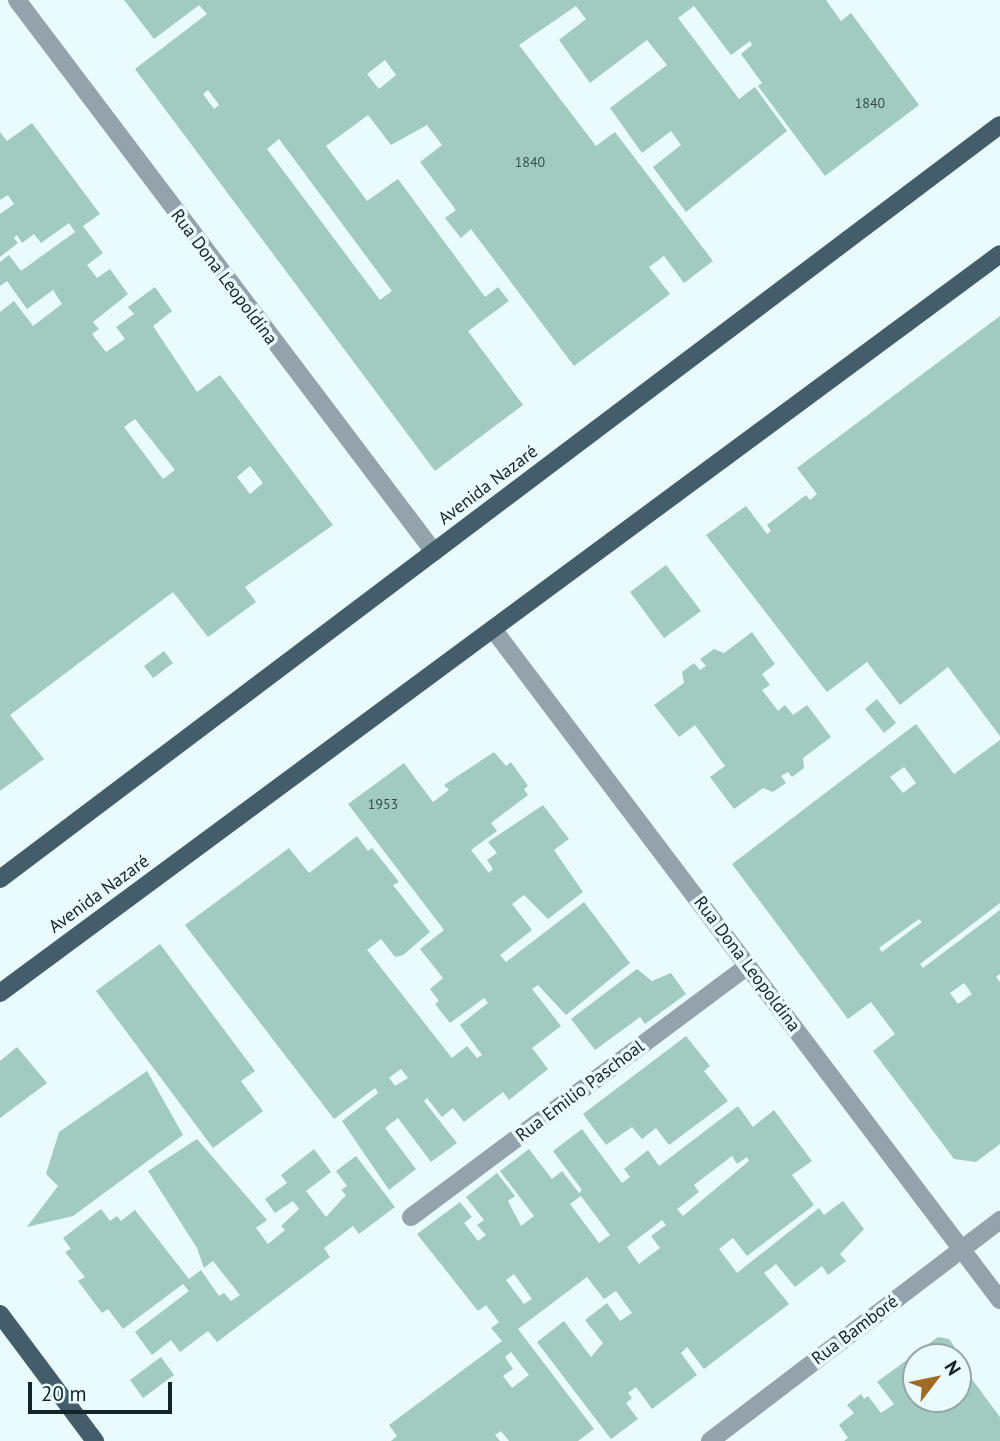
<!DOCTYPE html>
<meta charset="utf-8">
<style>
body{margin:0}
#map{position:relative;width:1000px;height:1441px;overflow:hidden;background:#e9fbfd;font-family:"PT Sans",sans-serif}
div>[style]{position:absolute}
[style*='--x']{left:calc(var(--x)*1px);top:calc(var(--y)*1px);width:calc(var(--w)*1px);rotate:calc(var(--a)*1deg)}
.building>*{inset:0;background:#a1cac0}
.minor>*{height:18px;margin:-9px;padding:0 9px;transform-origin:9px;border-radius:9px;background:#93a2ab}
.major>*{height:18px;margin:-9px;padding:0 9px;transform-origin:9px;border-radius:9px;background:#435d6b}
span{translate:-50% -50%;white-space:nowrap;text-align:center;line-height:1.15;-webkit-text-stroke:7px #e9fbfd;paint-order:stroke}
.number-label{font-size:14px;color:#374e4d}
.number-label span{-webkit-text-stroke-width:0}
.street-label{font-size:18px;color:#142527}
.north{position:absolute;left:902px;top:1343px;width:70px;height:70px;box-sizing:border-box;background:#e9fbfd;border:2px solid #94a5a7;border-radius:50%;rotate:58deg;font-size:19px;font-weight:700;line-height:28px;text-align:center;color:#142527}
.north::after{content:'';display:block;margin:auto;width:24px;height:32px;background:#a06b24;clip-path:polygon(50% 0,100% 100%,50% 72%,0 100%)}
.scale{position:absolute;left:28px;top:1382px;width:144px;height:32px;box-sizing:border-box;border:4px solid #142527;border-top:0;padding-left:9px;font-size:21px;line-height:24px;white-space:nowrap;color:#142527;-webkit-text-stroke:5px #e9fbfd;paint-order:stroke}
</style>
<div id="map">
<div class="building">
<div style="clip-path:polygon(evenodd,124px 0,826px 0,841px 21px,851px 13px,919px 105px,825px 176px,758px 86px,762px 83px,741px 54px,752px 45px,750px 41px,731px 55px,694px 6px,678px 18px,739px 99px,755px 87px,787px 131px,686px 212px,653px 167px,681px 145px,671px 131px,642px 153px,610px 108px,667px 65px,647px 40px,590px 83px,559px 40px,586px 19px,576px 6px,519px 45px,596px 146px,615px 132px,713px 261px,684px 283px,664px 256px,649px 267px,670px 294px,574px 366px,471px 229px,461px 238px,445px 218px,456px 210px,420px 162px,442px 145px,427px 125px,391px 145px,368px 115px,326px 146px,367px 201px,398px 179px,485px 297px,498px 287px,509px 301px,468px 331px,523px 405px,435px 471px,135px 69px,207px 14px,199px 5px,154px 39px,124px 0,385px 60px,396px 75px,379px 89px,367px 74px,385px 60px,124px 0,208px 90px,219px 105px,214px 109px,203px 94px,208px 90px,124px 0,279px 139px,392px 291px,380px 300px,267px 149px,279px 139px)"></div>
<div style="clip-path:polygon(evenodd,32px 123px,100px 214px,83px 226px,103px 253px,87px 265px,97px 278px,110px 269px,128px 294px,93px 322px,99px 329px,92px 334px,106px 352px,125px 339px,116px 327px,134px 314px,128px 307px,155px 287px,172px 311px,153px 326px,197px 392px,220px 375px,333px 525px,245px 587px,256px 602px,208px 637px,173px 592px,10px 715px,44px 759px,0 791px,0 312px,14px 301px,33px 326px,62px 304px,53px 290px,27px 309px,7px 281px,0 286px,0 262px,9px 255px,21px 271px,75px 232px,69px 223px,41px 243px,34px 234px,22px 243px,17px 235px,14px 238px,18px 243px,0 257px,0 214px,14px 204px,8px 195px,0 200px,0 132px,7px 141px,32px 123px,135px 419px,175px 470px,163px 479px,124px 427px,135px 419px,32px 123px,250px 466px,263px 483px,250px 494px,237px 477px,250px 466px)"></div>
<div style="clip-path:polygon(1000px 316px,1000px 736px,948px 667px,900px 705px,867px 662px,827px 692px,706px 535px,746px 506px,767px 534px,771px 531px,767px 525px,806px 495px,810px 500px,817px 494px,797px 468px)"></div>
<div style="clip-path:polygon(666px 565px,701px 611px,664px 638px,630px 592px)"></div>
<div style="clip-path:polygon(752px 632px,775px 664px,762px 674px,770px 685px,762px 690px,778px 711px,785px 705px,793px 715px,807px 705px,831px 737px,803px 758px,804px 768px,792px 777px,788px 772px,781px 776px,786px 783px,773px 792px,763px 788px,734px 809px,710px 777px,725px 766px,695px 725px,679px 737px,654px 705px,684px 683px,682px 672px,694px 663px,700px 670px,706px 666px,700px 659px,714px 649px,724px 653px)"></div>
<div style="clip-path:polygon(164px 651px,173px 663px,153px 678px,144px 666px)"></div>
<div style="clip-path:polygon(877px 699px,896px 723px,884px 733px,865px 709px)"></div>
<div style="clip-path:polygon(evenodd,916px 724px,954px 774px,1000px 740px,1000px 903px,920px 964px,923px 968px,1000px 910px,1000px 974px,996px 977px,1000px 982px,1000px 1144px,976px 1162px,954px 1159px,873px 1051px,895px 1034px,871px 1002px,848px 1019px,732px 864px,916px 724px,904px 767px,916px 783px,903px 793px,890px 777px,904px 767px,916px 724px,919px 919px,922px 922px,882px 952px,879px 948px,919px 919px,916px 724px,964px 983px,972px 994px,958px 1004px,950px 993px,964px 983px)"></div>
<div style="clip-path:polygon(evenodd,494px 752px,506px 766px,511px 762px,528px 786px,524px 789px,528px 795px,491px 823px,497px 831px,471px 850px,489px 873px,493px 869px,487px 860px,497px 853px,488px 842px,543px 805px,569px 839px,554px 850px,583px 892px,548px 919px,524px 895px,512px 904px,532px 930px,500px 955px,506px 962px,584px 902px,630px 963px,566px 1015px,538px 985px,532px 989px,561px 1026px,532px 1048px,548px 1069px,509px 1100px,503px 1092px,464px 1122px,453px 1108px,442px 1117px,427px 1098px,424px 1101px,457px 1143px,431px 1162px,398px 1118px,385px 1128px,416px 1169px,389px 1190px,342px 1121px,378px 1093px,375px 1088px,334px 1119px,185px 925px,289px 848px,309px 873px,357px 836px,368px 851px,372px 848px,399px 882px,393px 885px,430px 932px,403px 955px,395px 957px,381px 939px,367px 950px,452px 1058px,467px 1046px,477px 1058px,482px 1055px,460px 1025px,488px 1003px,484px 998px,450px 1023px,435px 1004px,439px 1001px,430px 989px,443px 978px,420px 949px,444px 930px,348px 804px,404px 763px,433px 802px,449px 790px,444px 785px,494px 752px,401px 1069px,408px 1078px,395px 1086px,389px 1078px,401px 1069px)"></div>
<div style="clip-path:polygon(160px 944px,255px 1071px,241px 1081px,263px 1111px,213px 1148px,96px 991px)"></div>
<div style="clip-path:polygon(637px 969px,652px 981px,671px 973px,686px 994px,645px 1024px,640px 1017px,595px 1050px,571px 1019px)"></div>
<div style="clip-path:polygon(686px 1036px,710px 1066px,704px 1071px,728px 1101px,669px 1145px,656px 1128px,642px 1139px,632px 1127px,606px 1145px,583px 1114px)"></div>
<div style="clip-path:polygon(17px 1047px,47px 1083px,0 1118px,0 1061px)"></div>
<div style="clip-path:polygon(147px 1071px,183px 1135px,73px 1216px,27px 1227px,58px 1186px,46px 1174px,59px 1132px)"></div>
<div style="clip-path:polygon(evenodd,738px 1106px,753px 1127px,774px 1110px,812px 1161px,792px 1175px,814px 1205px,747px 1256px,733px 1238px,719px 1249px,737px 1273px,819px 1208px,824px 1215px,843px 1201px,864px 1229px,840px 1254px,846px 1261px,828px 1275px,822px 1266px,795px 1287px,776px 1264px,764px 1273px,789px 1304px,704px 1369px,687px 1347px,681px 1353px,697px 1375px,652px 1409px,636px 1387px,628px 1393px,632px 1398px,626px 1403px,638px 1419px,611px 1439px,537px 1342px,564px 1321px,591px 1357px,603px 1343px,585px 1320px,607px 1303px,620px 1321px,632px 1313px,616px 1291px,604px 1299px,587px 1277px,518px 1329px,594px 1429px,578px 1441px,509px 1441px,501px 1431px,495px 1435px,500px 1441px,391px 1441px,397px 1436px,389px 1425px,502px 1341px,491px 1328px,499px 1322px,486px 1305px,478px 1311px,417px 1234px,460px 1202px,472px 1217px,464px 1223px,478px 1241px,486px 1235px,477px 1225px,484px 1220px,466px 1197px,497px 1173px,515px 1196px,508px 1201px,521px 1226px,534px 1216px,500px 1171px,529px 1149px,552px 1179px,562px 1171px,579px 1193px,582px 1190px,553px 1151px,582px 1129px,622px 1183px,630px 1177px,624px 1169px,648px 1150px,659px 1166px,738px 1106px,732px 1156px,737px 1164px,747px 1157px,749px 1161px,683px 1216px,677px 1209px,699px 1192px,694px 1185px,732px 1156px,738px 1106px,581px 1196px,610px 1235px,599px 1243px,570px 1204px,581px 1196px,738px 1106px,662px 1220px,666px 1225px,651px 1236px,660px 1248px,639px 1264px,627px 1247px,662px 1220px,738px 1106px,514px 1274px,532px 1299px,524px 1304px,506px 1280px,514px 1274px,738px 1106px,511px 1352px,529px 1375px,512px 1388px,503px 1376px,513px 1369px,505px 1357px,511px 1352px)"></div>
<div style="clip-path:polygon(197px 1139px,267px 1220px,256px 1228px,268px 1244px,285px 1230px,281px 1226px,299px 1209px,293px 1201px,275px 1213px,265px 1199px,287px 1183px,281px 1175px,314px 1149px,331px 1172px,306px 1191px,326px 1217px,346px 1195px,341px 1190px,347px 1186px,336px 1171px,356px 1156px,395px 1207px,359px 1234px,353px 1226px,324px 1248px,330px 1257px,217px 1342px,208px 1331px,180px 1352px,171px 1340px,152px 1355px,135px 1332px,189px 1291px,183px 1284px,123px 1329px,108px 1309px,102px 1313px,78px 1281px,85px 1277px,65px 1252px,71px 1249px,63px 1238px,101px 1209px,110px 1221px,117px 1216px,121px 1221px,135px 1210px,189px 1279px,201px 1270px,219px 1296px,224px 1293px,231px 1301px,240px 1295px,213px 1261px,204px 1268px,197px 1248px,148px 1171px)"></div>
<div style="clip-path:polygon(evenodd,938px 1337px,949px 1339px,964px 1360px,960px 1363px,1000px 1417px,1000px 1441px,844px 1441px,848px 1438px,839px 1425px,854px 1413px,847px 1405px,861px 1394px,864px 1399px,868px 1396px,881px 1413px,894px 1404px,877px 1382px,938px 1337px,916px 1357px,958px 1357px,958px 1399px,916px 1399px,916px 1357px)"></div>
<div style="clip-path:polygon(161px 1357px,174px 1375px,143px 1398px,130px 1380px)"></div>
</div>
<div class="minor">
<div style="--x:17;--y:0;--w:692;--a:52.93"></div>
<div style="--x:493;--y:629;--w:841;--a:52.93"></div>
<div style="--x:411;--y:1217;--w:420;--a:-36.7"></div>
<div style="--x:710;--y:1441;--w:365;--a:-37.3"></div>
</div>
<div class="major">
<div style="--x:0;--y:879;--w:1252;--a:-37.02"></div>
<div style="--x:0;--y:993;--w:1243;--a:-36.46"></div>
<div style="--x:0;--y:1314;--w:159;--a:53.2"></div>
</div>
<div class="number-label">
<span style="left:870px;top:103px">1840</span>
<span style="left:530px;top:162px">1840</span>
<span style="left:383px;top:804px">1953</span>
</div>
<div class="street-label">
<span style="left:224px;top:277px;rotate:53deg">Rua Dona Leopoldina</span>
<span style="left:488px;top:485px;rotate:-37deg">Avenida Nazaré</span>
<span style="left:99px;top:894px;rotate:-36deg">Avenida Nazaré</span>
<span style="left:747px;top:964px;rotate:53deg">Rua Dona Leopoldina</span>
<span style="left:580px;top:1091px;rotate:-37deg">Rua Emilio Paschoal</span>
<span style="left:855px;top:1330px;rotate:-37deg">Rua Bamboré</span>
</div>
<div class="north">N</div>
<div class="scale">20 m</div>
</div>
